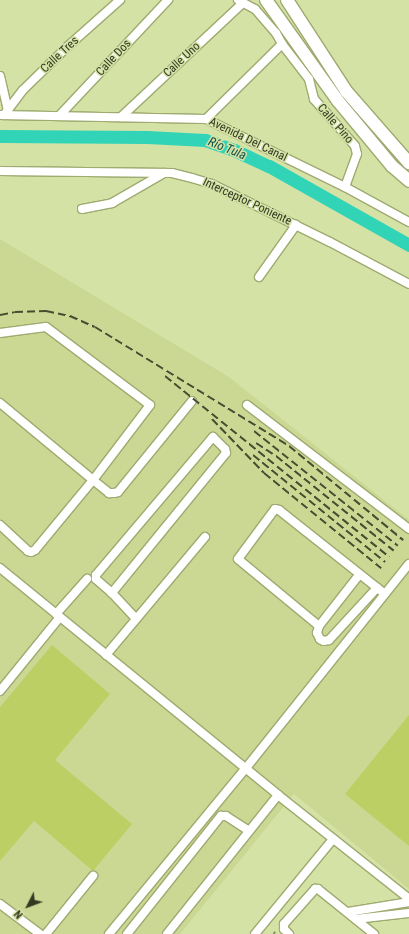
<!DOCTYPE html>
<meta charset="utf-8">
<style>
body{margin:0}
#map{position:relative;width:409px;height:934px;overflow:hidden;background:#d5e2a6;font-family:"Roboto Condensed",sans-serif}
div>[style]{position:absolute}
[style*='--x']{left:calc(var(--x)*1px);top:calc(var(--y)*1px);width:calc(var(--w)*1px);rotate:calc(var(--a)*1deg)}
.built>*{inset:0;background:#cad894}
.river>*{height:13px;margin:-6.5px;padding:0 6.5px;transform-origin:6.5px;border-radius:6.5px;background:#32d4b8}
.building>*{inset:0;background:#bccf65}
.path>*{height:1.5px;margin-top:-0.75px;transform-origin:0;background:repeating-linear-gradient(90deg,#8b9469 0 3px,transparent 0 6px)}
.roads{filter:drop-shadow(1px 0 #9eaa6f) drop-shadow(-1px 0 #9eaa6f) drop-shadow(0 1px #9eaa6f) drop-shadow(0 -1px #9eaa6f)}
.minor>*{height:8px;margin:-4px;padding:0 4px;transform-origin:4px;border-radius:4px;background:#fff}
.highway>*{height:12px;margin:-6px;padding:0 6px;transform-origin:6px;border-radius:6px;background:#fff}
.rail>*{height:2px;margin-top:-1px;transform-origin:0;background:repeating-linear-gradient(90deg,#464c30 0 8px,transparent 0 12px)}
span{translate:-50% -50%;white-space:nowrap;text-align:center;line-height:1.15;-webkit-text-stroke:3px #d5e2a6;paint-order:stroke}
.street-label{font-size:12px;color:#343921}
.water-label{font-size:13px;color:#125246;font-style:italic}
.north{position:absolute;left:8px;top:886px;width:40px;height:40px;-webkit-text-stroke:3px #d5e2a6;paint-order:stroke;rotate:228deg;font-size:11px;font-weight:700;line-height:16px;text-align:center;color:#343921}
.north::after{content:'';display:block;margin:auto;width:14px;height:18px;background:#343921;clip-path:polygon(50% 0,100% 100%,50% 72%,0 100%)}
</style>
<div id="map">
<div class="built">
<div style="clip-path:polygon(0 239px,229px 377px,409px 520px,409px 889px,294px 794px,180px 934px,0 934px)"></div>
</div>
<div class="river">
<div style="--x:0;--y:136;--w:147;--a:0.4"></div>
<div style="--x:147;--y:137;--w:58;--a:3"></div>
<div style="--x:205;--y:140;--w:31;--a:19"></div>
<div style="--x:234;--y:150;--w:38;--a:25"></div>
<div style="--x:269;--y:166;--w:161;--a:29.4"></div>
</div>
<div class="building">
<div style="clip-path:polygon(52px 645px,110px 694px,55px 760px,132px 824px,93px 871px,34px 821px,0 861px,0 707px)"></div>
<div style="clip-path:polygon(409px 715px,409px 846px,345px 794px)"></div>
</div>
<div class="path">
<div style="--x:273;--y:934;--w:4;--a:-45"></div>
</div>
<div class="roads">
<div class="minor">
<div style="--x:238;--y:0;--w:19;--a:28"></div>
<div style="--x:255;--y:9;--w:32;--a:49"></div>
<div style="--x:276;--y:33;--w:13;--a:61"></div>
<div style="--x:282;--y:44;--w:44;--a:52.4"></div>
<div style="--x:309;--y:79;--w:21;--a:76"></div>
<div style="--x:314;--y:99;--w:62;--a:48.9"></div>
<div style="--x:355;--y:146;--w:8;--a:76"></div>
<div style="--x:357;--y:154;--w:35;--a:110"></div>
<div style="--x:0;--y:76;--w:35;--a:77"></div>
<div style="--x:0;--y:115;--w:206;--a:1.1"></div>
<div style="--x:206;--y:119;--w:155;--a:26.1"></div>
<div style="--x:345;--y:187;--w:73;--a:28.7"></div>
<div style="--x:4;--y:115;--w:31;--a:-53"></div>
<div style="--x:23;--y:90;--w:62;--a:-44.3"></div>
<div style="--x:67;--y:47;--w:71;--a:-41.6"></div>
<div style="--x:60;--y:115;--w:158;--a:-46.8"></div>
<div style="--x:121;--y:117;--w:167;--a:-43.1"></div>
<div style="--x:206;--y:119;--w:107;--a:-44.6"></div>
<div style="--x:0;--y:171;--w:172;--a:0.7"></div>
<div style="--x:172;--y:173;--w:21;--a:14"></div>
<div style="--x:192;--y:178;--w:21;--a:17"></div>
<div style="--x:212;--y:184;--w:131;--a:26.2"></div>
<div style="--x:330;--y:242;--w:89;--a:28"></div>
<div style="--x:82;--y:209;--w:31;--a:-11"></div>
<div style="--x:112;--y:203;--w:60;--a:-30"></div>
<div style="--x:259;--y:277;--w:64;--a:-54.6"></div>
<div style="--x:0;--y:333;--w:46;--a:-7.4"></div>
<div style="--x:46;--y:327;--w:130;--a:36.9"></div>
<div style="--x:150;--y:405;--w:94;--a:127.2"></div>
<div style="--x:93;--y:480;--w:91;--a:129.6"></div>
<div style="--x:35;--y:550;--w:4;--a:153"></div>
<div style="--x:31;--y:552;--w:3;--a:-162"></div>
<div style="--x:28;--y:551;--w:38;--a:-137"></div>
<div style="--x:0;--y:403;--w:121;--a:39.6"></div>
<div style="--x:93;--y:480;--w:21;--a:39"></div>
<div style="--x:109;--y:493;--w:5;--a:0"></div>
<div style="--x:114;--y:493;--w:4;--a:-14"></div>
<div style="--x:118;--y:492;--w:117;--a:-50.9"></div>
<div style="--x:247;--y:405;--w:204;--a:37.4"></div>
<div style="--x:213;--y:437;--w:17;--a:45"></div>
<div style="--x:225;--y:449;--w:4;--a:76"></div>
<div style="--x:226;--y:453;--w:181;--a:129.2"></div>
<div style="--x:112;--y:593;--w:21;--a:-139"></div>
<div style="--x:96;--y:579;--w:4;--a:-90"></div>
<div style="--x:96;--y:575;--w:181;--a:-49.7"></div>
<div style="--x:0;--y:568;--w:359;--a:39.2"></div>
<div style="--x:278;--y:795;--w:167;--a:38.4"></div>
<div style="--x:359;--y:575;--w:65;--a:128.1"></div>
<div style="--x:319;--y:626;--w:7;--a:106"></div>
<div style="--x:317;--y:633;--w:7;--a:63"></div>
<div style="--x:320;--y:639;--w:4;--a:27"></div>
<div style="--x:324;--y:641;--w:5;--a:-11"></div>
<div style="--x:329;--y:640;--w:71;--a:-47.3"></div>
<div style="--x:112;--y:593;--w:35;--a:47"></div>
<div style="--x:56;--y:614;--w:47;--a:-48.5"></div>
<div style="--x:319;--y:626;--w:105;--a:-140.4"></div>
<div style="--x:238;--y:559;--w:62;--a:-53.5"></div>
<div style="--x:275;--y:509;--w:4;--a:14"></div>
<div style="--x:279;--y:510;--w:135;--a:38.4"></div>
<div style="--x:106;--y:655;--w:154;--a:-50"></div>
<div style="--x:0;--y:691;--w:95;--a:-51"></div>
<div style="--x:0;--y:904;--w:50;--a:36.9"></div>
<div style="--x:348;--y:912;--w:62;--a:-9.3"></div>
<div style="--x:356;--y:919;--w:53;--a:-6.5"></div>
<div style="--x:46;--y:934;--w:75;--a:-51"></div>
<div style="--x:109;--y:934;--w:215;--a:-50.5"></div>
<div style="--x:246;--y:768;--w:261;--a:-51.4"></div>
<div style="--x:127;--y:934;--w:151;--a:-51.5"></div>
<div style="--x:221;--y:816;--w:5;--a:0"></div>
<div style="--x:226;--y:816;--w:27;--a:33"></div>
<div style="--x:167;--y:934;--w:178;--a:-51.4"></div>
<div style="--x:255;--y:934;--w:123;--a:-50.6"></div>
<div style="--x:289;--y:934;--w:7;--a:-135"></div>
<div style="--x:284;--y:929;--w:5;--a:-90"></div>
<div style="--x:284;--y:924;--w:47;--a:-48.5"></div>
<div style="--x:315;--y:889;--w:3;--a:0"></div>
<div style="--x:318;--y:889;--w:72;--a:38.8"></div>
</div>
<div class="highway">
<div style="--x:266;--y:0;--w:124;--a:54.5"></div>
<div style="--x:338;--y:101;--w:85;--a:50.3"></div>
<div style="--x:392;--y:166;--w:23;--a:41"></div>
<div style="--x:287;--y:0;--w:108;--a:57"></div>
<div style="--x:346;--y:91;--w:96;--a:48.8"></div>
</div>
</div>
<div class="rail">
<div style="--x:0;--y:315;--w:15;--a:-11"></div>
<div style="--x:15;--y:312;--w:31;--a:-2"></div>
<div style="--x:46;--y:311;--w:25;--a:12"></div>
<div style="--x:70;--y:316;--w:27;--a:24"></div>
<div style="--x:95;--y:327;--w:228;--a:31.5"></div>
<div style="--x:289;--y:446;--w:148;--a:39.5"></div>
<div style="--x:165;--y:376;--w:288;--a:38.9"></div>
<div style="--x:212;--y:419;--w:75;--a:46.1"></div>
<div style="--x:264;--y:473;--w:151;--a:39.1"></div>
<div style="--x:254;--y:431;--w:184;--a:38.6"></div>
<div style="--x:256;--y:443;--w:24;--a:33"></div>
<div style="--x:276;--y:456;--w:151;--a:38.8"></div>
<div style="--x:253;--y:455;--w:170;--a:39"></div>
</div>
<div class="street-label">
<span style="left:60px;top:55px;rotate:-43deg">Calle Tres</span>
<span style="left:114px;top:58px;rotate:-47deg">Calle Dos</span>
<span style="left:182px;top:60px;rotate:-43deg">Calle Uno</span>
<span style="left:335px;top:124px;rotate:49deg">Calle Pino</span>
<span style="left:248px;top:140px;rotate:26deg">Avenida Del Canal</span>
<span style="left:247px;top:202px;rotate:25deg">Interceptor Poniente</span>
</div>
<div class="water-label">
<span style="left:227px;top:149px;rotate:22deg">Río Tula</span>
</div>
<div class="north">N</div>
</div>
